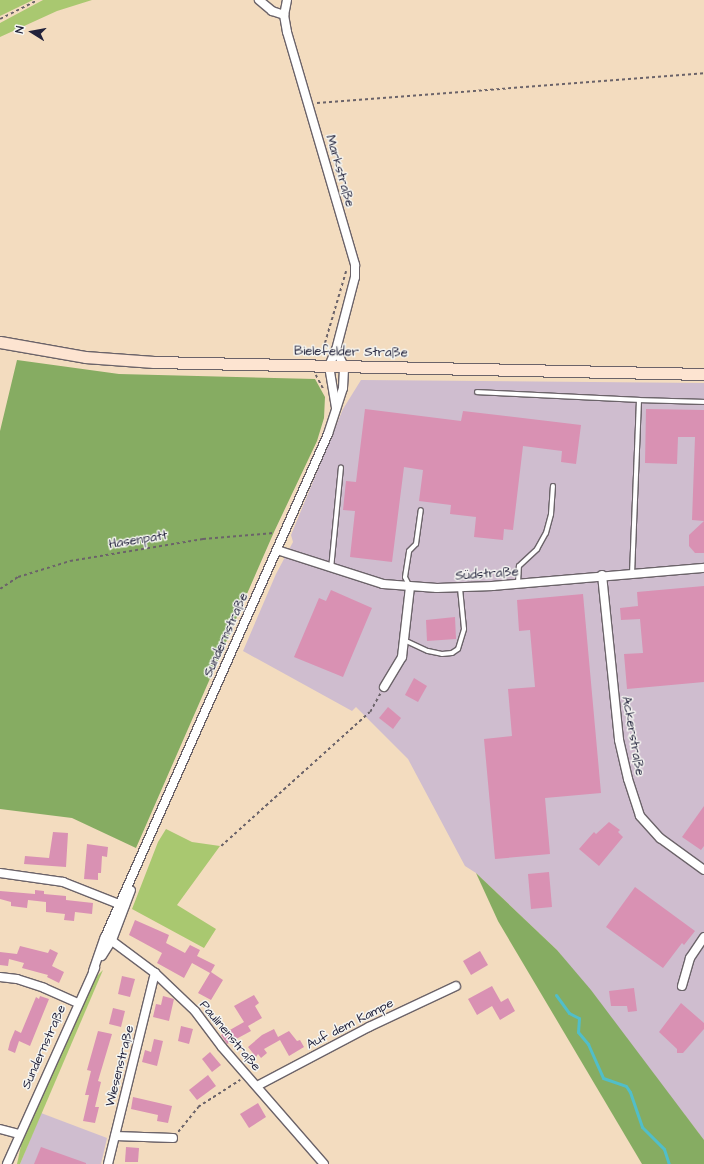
<!DOCTYPE html>
<meta charset="utf-8">
<style>
body{margin:0}
#map{position:relative;width:704px;height:1164px;overflow:hidden;background:#f3dcbf;font-family:"Architects Daughter",sans-serif}
div>[style]{position:absolute}
[style*='--x']{left:calc(var(--x)*1px);top:calc(var(--y)*1px);width:calc(var(--w)*1px);rotate:calc(var(--a)*1deg)}
.industrial>*{inset:0;background:#cfbdcf}
.green>*{inset:0;background:#a9c870}
.forest>*{inset:0;background:#86ac62}
.stream>*{height:3px;margin:-1.5px;padding:0 1.5px;transform-origin:1.5px;border-radius:1.5px;background:#51bec9}
.building>*{inset:0;background:#d991b3}
.path>*{height:1.5px;margin-top:-0.75px;transform-origin:0;background:repeating-linear-gradient(90deg,#6b6369 0 3px,transparent 0 6px)}
.roads{filter:drop-shadow(1px 0 #6b6369) drop-shadow(-1px 0 #6b6369) drop-shadow(0 1px #6b6369) drop-shadow(0 -1px #6b6369)}
.service>*{height:4px;margin:-2px;padding:0 2px;transform-origin:2px;border-radius:2px;background:#fff}
.minor>*{height:8px;margin:-4px;padding:0 4px;transform-origin:4px;border-radius:4px;background:#fff}
.secondary>*{height:11px;margin:-5.5px;padding:0 5.5px;transform-origin:5.5px;border-radius:5.5px;background:#fde4d1}
span{translate:-50% -50%;white-space:nowrap;text-align:center;line-height:1.15;-webkit-text-stroke:3px #f6f6f2;paint-order:stroke}
.street-label{font-size:13px;color:#22223b}
.north{position:absolute;left:12px;top:12px;width:40px;height:40px;-webkit-text-stroke:3px #f6f6f2;paint-order:stroke;rotate:281deg;font-size:11px;font-weight:700;line-height:16px;text-align:center;color:#22223b}
.north::after{content:'';display:block;margin:auto;width:14px;height:18px;background:#22223b;clip-path:polygon(50% 0,100% 100%,50% 72%,0 100%)}
</style>
<div id="map">
<div class="industrial">
<div style="clip-path:polygon(361px 380px,704px 383px,704px 1140px,557px 950px,476px 873px,465px 866px,408px 759px,356px 707px,352px 711px,243px 651px,276px 574px,293px 542px,291px 535px,343px 409px)"></div>
<div style="clip-path:polygon(41px 1113px,107px 1138px,101px 1164px,20px 1164px)"></div>
</div>
<div class="green">
<div style="clip-path:polygon(0 0,33px 0,0 16px)"></div>
<div style="clip-path:polygon(43px 0,92px 0,57px 11px,0 37px,0 23px)"></div>
<div style="clip-path:polygon(166px 829px,192px 842px,220px 846px,177px 905px,216px 929px,204px 948px,132px 909px,158px 842px)"></div>
<div style="clip-path:polygon(103px 970px,20px 1164px,17px 1164px,23px 1136px,95px 978px)"></div>
</div>
<div class="forest">
<div style="clip-path:polygon(17px 360px,119px 374px,315px 379px,325px 397px,324px 418px,317px 441px,274px 532px,136px 848px,72px 818px,0 809px,0 431px)"></div>
<div style="clip-path:polygon(476px 873px,557px 950px,591px 990px,704px 1140px,704px 1164px,642px 1164px,498px 921px)"></div>
</div>
<div class="stream">
<div style="--x:556;--y:995;--w:22;--a:54"></div>
<div style="--x:569;--y:1013;--w:11;--a:27"></div>
<div style="--x:579;--y:1018;--w:14;--a:94"></div>
<div style="--x:578;--y:1032;--w:16;--a:50"></div>
<div style="--x:588;--y:1044;--w:37;--a:66"></div>
<div style="--x:603;--y:1078;--w:24;--a:19"></div>
<div style="--x:626;--y:1086;--w:7;--a:56"></div>
<div style="--x:630;--y:1092;--w:37;--a:71"></div>
<div style="--x:642;--y:1127;--w:31;--a:45"></div>
<div style="--x:664;--y:1149;--w:16;--a:72"></div>
</div>
<div class="building">
<div style="clip-path:polygon(365px 409px,461px 421px,463px 411px,581px 425px,576px 464px,561px 462px,562px 451px,523px 446px,513px 530px,504px 529px,503px 540px,474px 537px,476px 517px,450px 514px,451px 505px,419px 501px,423px 470px,404px 467px,392px 562px,350px 557px,355px 511px,343px 510px,346px 481px,356px 482px)"></div>
<div style="clip-path:polygon(646px 409px,704px 410px,704px 521px,692px 520px,695px 437px,678px 437px,677px 464px,645px 463px)"></div>
<div style="clip-path:polygon(704px 521px,704px 553px,695px 553px,689px 546px,689px 535px)"></div>
<div style="clip-path:polygon(704px 586px,704px 682px,627px 689px,624px 654px,643px 653px,640px 619px,621px 620px,620px 608px,638px 606px,637px 592px)"></div>
<div style="clip-path:polygon(331px 590px,372px 608px,343px 677px,294px 657px,319px 598px,326px 601px)"></div>
<div style="clip-path:polygon(583px 594px,601px 793px,545px 798px,550px 854px,495px 859px,484px 739px,512px 736px,508px 689px,535px 687px,530px 630px,519px 631px,517px 600px)"></div>
<div style="clip-path:polygon(455px 617px,456px 639px,427px 641px,426px 620px)"></div>
<div style="clip-path:polygon(414px 678px,427px 686px,418px 702px,405px 695px)"></div>
<div style="clip-path:polygon(388px 707px,401px 718px,393px 729px,379px 718px)"></div>
<div style="clip-path:polygon(704px 806px,704px 846px,701px 850px,682px 837px)"></div>
<div style="clip-path:polygon(609px 822px,620px 830px,618px 832px,623px 837px,599px 866px,579px 849px,594px 832px,596px 834px)"></div>
<div style="clip-path:polygon(53px 832px,68px 833px,66px 867px,24px 864px,25px 856px,49px 858px)"></div>
<div style="clip-path:polygon(87px 844px,108px 847px,107px 857px,102px 856px,101px 873px,98px 873px,98px 880px,84px 879px)"></div>
<div style="clip-path:polygon(549px 872px,552px 907px,531px 909px,528px 874px)"></div>
<div style="clip-path:polygon(635px 887px,695px 931px,684px 945px,682px 943px,663px 968px,606px 927px)"></div>
<div style="clip-path:polygon(35px 890px,44px 891px,44px 894px,66px 896px,66px 900px,93px 903px,92px 914px,75px 912px,74px 921px,64px 920px,65px 914px,46px 912px,46px 902px,28px 900px,27px 908px,11px 906px,11px 902px,0 899px,0 891px,35px 894px)"></div>
<div style="clip-path:polygon(135px 920px,169px 935px,166px 943px,185px 953px,190px 945px,200px 950px,197px 956px,215px 965px,211px 972px,223px 980px,211px 1000px,198px 993px,210px 973px,192px 963px,184px 978px,157px 963px,162px 953px,129px 935px)"></div>
<div style="clip-path:polygon(20px 946px,48px 953px,50px 949px,58px 953px,52px 966px,64px 972px,59px 983px,47px 977px,48px 975px,22px 968px,24px 963px,9px 959px,8px 966px,0 965px,0 952px,17px 954px)"></div>
<div style="clip-path:polygon(480px 951px,488px 965px,471px 975px,463px 961px)"></div>
<div style="clip-path:polygon(122px 976px,135px 979px,130px 997px,118px 994px)"></div>
<div style="clip-path:polygon(492px 986px,501px 1002px,508px 998px,515px 1011px,500px 1020px,492px 1006px,477px 1015px,468px 999px)"></div>
<div style="clip-path:polygon(634px 988px,637px 1011px,628px 1012px,627px 1006px,611px 1006px,609px 991px)"></div>
<div style="clip-path:polygon(254px 995px,259px 1003px,255px 1006px,262px 1018px,248px 1026px,251px 1031px,227px 1044px,221px 1035px,244px 1022px,234px 1006px)"></div>
<div style="clip-path:polygon(40px 996px,49px 999px,30px 1046px,19px 1041px,15px 1053px,8px 1050px,10px 1042px,15px 1030px,21px 1033px,36px 997px,39px 999px)"></div>
<div style="clip-path:polygon(163px 996px,174px 999px,169px 1021px,153px 1017px,156px 1004px,161px 1005px)"></div>
<div style="clip-path:polygon(681px 1003px,704px 1023px,704px 1029px,683px 1053px,677px 1053px,677px 1049px,659px 1032px)"></div>
<div style="clip-path:polygon(113px 1008px,125px 1011px,121px 1027px,109px 1024px)"></div>
<div style="clip-path:polygon(181px 1026px,193px 1029px,189px 1044px,178px 1041px)"></div>
<div style="clip-path:polygon(274px 1029px,278px 1037px,289px 1031px,297px 1041px,300px 1040px,304px 1047px,289px 1056px,280px 1040px,264px 1049px,267px 1053px,261px 1058px,258px 1054px,256px 1057px,248px 1047px,262px 1035px)"></div>
<div style="clip-path:polygon(98px 1031px,112px 1034px,98px 1081px,101px 1082px,95px 1107px,99px 1107px,95px 1123px,83px 1121px,89px 1095px,85px 1095px,91px 1071px,87px 1070px)"></div>
<div style="clip-path:polygon(154px 1039px,163px 1041px,157px 1066px,142px 1062px,145px 1050px,151px 1052px)"></div>
<div style="clip-path:polygon(210px 1052px,221px 1065px,212px 1072px,202px 1059px)"></div>
<div style="clip-path:polygon(208px 1075px,216px 1086px,197px 1100px,189px 1090px)"></div>
<div style="clip-path:polygon(133px 1097px,172px 1106px,168px 1123px,157px 1121px,158px 1115px,131px 1109px)"></div>
<div style="clip-path:polygon(258px 1103px,266px 1117px,249px 1128px,240px 1114px)"></div>
<div style="clip-path:polygon(41px 1147px,86px 1163px,86px 1164px,34px 1164px)"></div>
<div style="clip-path:polygon(126px 1147px,139px 1148px,138px 1162px,125px 1162px)"></div>
</div>
<div class="path">
<div style="--x:0;--y:19;--w:42;--a:-26.6"></div>
<div style="--x:317;--y:103;--w:388;--a:-4.4"></div>
<div style="--x:317;--y:355;--w:8;--a:-45"></div>
<div style="--x:323;--y:349;--w:81;--a:-73.6"></div>
<div style="--x:316;--y:375;--w:17;--a:62"></div>
<div style="--x:0;--y:589;--w:22;--a:-34"></div>
<div style="--x:18;--y:577;--w:54;--a:-17.1"></div>
<div style="--x:70;--y:561;--w:135;--a:-9.4"></div>
<div style="--x:203;--y:539;--w:71;--a:-4.8"></div>
<div style="--x:221;--y:846;--w:200;--a:-42"></div>
<div style="--x:370;--y:712;--w:21;--a:-61"></div>
<div style="--x:178;--y:1132;--w:32;--a:-51"></div>
<div style="--x:198;--y:1107;--w:50;--a:-32.7"></div>
</div>
<div class="roads">
<div class="service">
<div style="--x:477;--y:392;--w:162;--a:2.8"></div>
<div style="--x:639;--y:400;--w:173;--a:92.3"></div>
<div style="--x:639;--y:400;--w:65;--a:1.8"></div>
<div style="--x:331;--y:569;--w:102;--a:-84.4"></div>
<div style="--x:518;--y:583;--w:17;--a:-87"></div>
<div style="--x:519;--y:566;--w:25;--a:-43"></div>
<div style="--x:537;--y:549;--w:18;--a:-61"></div>
<div style="--x:546;--y:533;--w:20;--a:-75"></div>
<div style="--x:551;--y:514;--w:28;--a:-86"></div>
<div style="--x:410;--y:587;--w:11;--a:-117"></div>
<div style="--x:405;--y:577;--w:26;--a:-81"></div>
<div style="--x:409;--y:551;--w:10;--a:-45"></div>
<div style="--x:416;--y:544;--w:34;--a:-82"></div>
<div style="--x:404;--y:640;--w:26;--a:25"></div>
<div style="--x:428;--y:651;--w:14;--a:12"></div>
<div style="--x:442;--y:654;--w:10;--a:-6"></div>
<div style="--x:452;--y:653;--w:7;--a:-34"></div>
<div style="--x:458;--y:649;--w:21;--a:-73"></div>
<div style="--x:464;--y:629;--w:41;--a:-95.6"></div>
</div>
<div class="minor">
<div style="--x:259;--y:0;--w:17;--a:40"></div>
<div style="--x:272;--y:11;--w:13;--a:18"></div>
<div style="--x:287;--y:0;--w:15;--a:101"></div>
<div style="--x:284;--y:15;--w:17;--a:80"></div>
<div style="--x:287;--y:32;--w:243;--a:73.7"></div>
<div style="--x:355;--y:265;--w:12;--a:90"></div>
<div style="--x:355;--y:277;--w:75;--a:104.6"></div>
<div style="--x:336;--y:350;--w:17;--a:114"></div>
<div style="--x:329;--y:366;--w:43;--a:80.5"></div>
<div style="--x:277;--y:550;--w:111;--a:17.8"></div>
<div style="--x:383;--y:584;--w:54;--a:4.2"></div>
<div style="--x:437;--y:588;--w:56;--a:-2"></div>
<div style="--x:493;--y:586;--w:212;--a:-4.9"></div>
<div style="--x:602;--y:575;--w:166;--a:84.1"></div>
<div style="--x:619;--y:740;--w:40;--a:77"></div>
<div style="--x:628;--y:779;--w:39;--a:72"></div>
<div style="--x:640;--y:816;--w:30;--a:48"></div>
<div style="--x:660;--y:838;--w:54;--a:36"></div>
<div style="--x:384;--y:687;--w:35;--a:-59"></div>
<div style="--x:402;--y:657;--w:70;--a:-83.5"></div>
<div style="--x:0;--y:873;--w:64;--a:8.1"></div>
<div style="--x:63;--y:882;--w:66;--a:21.5"></div>
<div style="--x:108;--y:938;--w:59;--a:36.7"></div>
<div style="--x:155;--y:973;--w:55;--a:43.5"></div>
<div style="--x:195;--y:1011;--w:45;--a:53.1"></div>
<div style="--x:222;--y:1047;--w:155;--a:48.9"></div>
<div style="--x:102;--y:956;--w:19;--a:-58"></div>
<div style="--x:112;--y:940;--w:53;--a:-69.2"></div>
<div style="--x:93;--y:971;--w:36;--a:-71"></div>
<div style="--x:105;--y:937;--w:550;--a:-66.09"></div>
<div style="--x:328;--y:434;--w:48;--a:-71.9"></div>
<div style="--x:343;--y:388;--w:22;--a:-87"></div>
<div style="--x:344;--y:366;--w:18;--a:-117"></div>
<div style="--x:0;--y:977;--w:17;--a:7"></div>
<div style="--x:17;--y:979;--w:28;--a:18"></div>
<div style="--x:44;--y:988;--w:36;--a:24"></div>
<div style="--x:682;--y:986;--w:29;--a:-74"></div>
<div style="--x:690;--y:958;--w:25;--a:-56"></div>
<div style="--x:257;--y:1086;--w:127;--a:-27.8"></div>
<div style="--x:369;--y:1027;--w:96;--a:-25.2"></div>
<div style="--x:0;--y:1129;--w:20;--a:15"></div>
<div style="--x:115;--y:1136;--w:58;--a:2"></div>
<div style="--x:7;--y:1164;--w:215;--a:-65.8"></div>
<div style="--x:108;--y:1164;--w:197;--a:-76.2"></div>
</div>
<div class="secondary">
<div style="--x:0;--y:342;--w:86;--a:10"></div>
<div style="--x:85;--y:357;--w:69;--a:4.1"></div>
<div style="--x:154;--y:362;--w:550;--a:1.25"></div>
</div>
</div>
<div class="street-label">
<span style="left:340px;top:171px;rotate:74deg">Markstraße</span>
<span style="left:351px;top:352px;rotate:1deg">Bielefelder Straße</span>
<span style="left:138px;top:540px;rotate:-9deg">Hasenpatt</span>
<span style="left:487px;top:574px;rotate:-4deg">Südstraße</span>
<span style="left:226px;top:635px;rotate:-66deg">Sundernstraße</span>
<span style="left:633px;top:736px;rotate:80deg">Ackerstraße</span>
<span style="left:350px;top:1024px;rotate:-27deg">Auf dem Kampe</span>
<span style="left:230px;top:1036px;rotate:50deg">Paulinenstraße</span>
<span style="left:44px;top:1047px;rotate:-66deg">Sundernstraße</span>
<span style="left:120px;top:1066px;rotate:-76deg">Wiesenstraße</span>
</div>
<div class="north">N</div>
</div>
